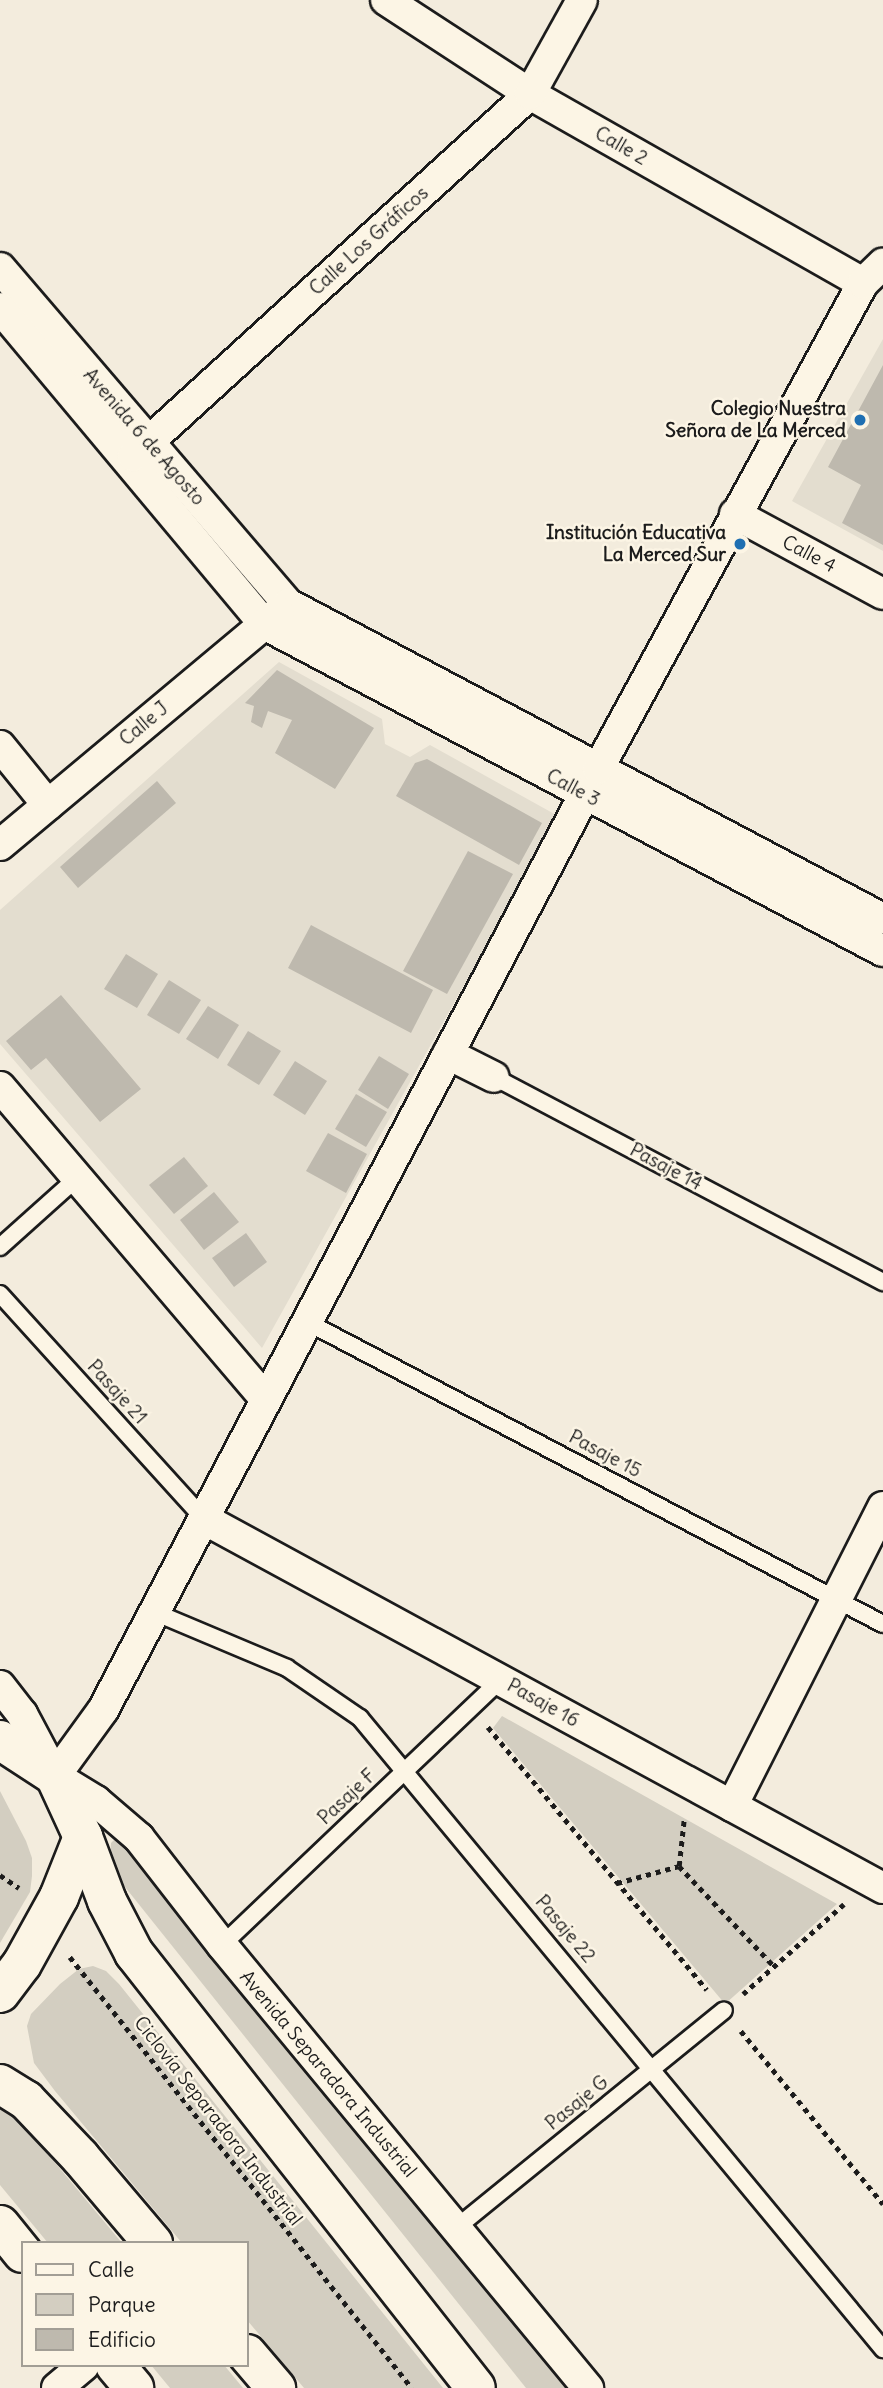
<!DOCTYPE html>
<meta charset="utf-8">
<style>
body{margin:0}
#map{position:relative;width:883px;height:2388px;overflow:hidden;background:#f3ecdd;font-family:Delius,sans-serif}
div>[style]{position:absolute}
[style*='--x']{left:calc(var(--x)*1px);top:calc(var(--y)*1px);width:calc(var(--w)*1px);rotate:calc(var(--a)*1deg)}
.built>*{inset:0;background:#e3ddcf}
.green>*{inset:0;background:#d3cec1}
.building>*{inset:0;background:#beb9ae}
.path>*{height:4.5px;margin-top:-2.25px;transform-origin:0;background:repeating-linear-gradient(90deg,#1c1c1c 0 5px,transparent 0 10px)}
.roads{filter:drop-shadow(2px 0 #1c1c1c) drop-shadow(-2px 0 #1c1c1c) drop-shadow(0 2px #1c1c1c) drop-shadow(0 -2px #1c1c1c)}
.lane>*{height:16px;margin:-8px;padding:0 8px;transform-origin:8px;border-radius:8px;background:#fcf5e5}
.street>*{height:30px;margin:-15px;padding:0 15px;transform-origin:15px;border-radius:15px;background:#fcf5e5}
.secondary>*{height:38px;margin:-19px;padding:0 19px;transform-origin:19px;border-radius:19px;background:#fcf5e5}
.dots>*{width:19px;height:19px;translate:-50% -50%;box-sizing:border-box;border:4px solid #fcf5e5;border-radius:50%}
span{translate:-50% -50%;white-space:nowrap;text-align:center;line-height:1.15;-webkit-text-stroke:5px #fcf5e5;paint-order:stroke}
.street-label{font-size:19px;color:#1c1c1c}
.poi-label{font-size:19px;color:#1c1c1c;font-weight:700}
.right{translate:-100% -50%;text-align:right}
.legend{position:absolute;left:21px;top:2241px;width:228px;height:126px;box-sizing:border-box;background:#fcf5e5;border:2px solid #a29e95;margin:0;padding:9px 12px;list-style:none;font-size:21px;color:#1c1c1c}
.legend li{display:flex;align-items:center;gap:14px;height:35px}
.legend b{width:35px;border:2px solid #a29e95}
</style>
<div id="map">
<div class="built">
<div style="clip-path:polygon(883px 339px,883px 551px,792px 501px)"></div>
<div style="clip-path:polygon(279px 662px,382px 719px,385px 744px,410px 757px,430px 745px,558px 816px,262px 1348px,0 1044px,0 910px)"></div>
</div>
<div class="green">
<div style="clip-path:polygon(502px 1716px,837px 1904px,725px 2004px,493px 1728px)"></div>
<div style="clip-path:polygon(0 1791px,26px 1841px,32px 1858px,32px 1876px,30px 1892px,0 1943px)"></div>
<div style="clip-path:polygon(115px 1839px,120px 1841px,568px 2388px,526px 2388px,121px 1882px,110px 1862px,111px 1843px)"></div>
<div style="clip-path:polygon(93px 1966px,106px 1971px,119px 1984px,443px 2388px,304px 2388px,247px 2320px,247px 2243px,182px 2243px,55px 2091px,34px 2063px,27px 2026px,31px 2014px,60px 1984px,79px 1969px)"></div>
<div style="clip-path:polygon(0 2102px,7px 2105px,122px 2243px,48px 2243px,0 2185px)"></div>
<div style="clip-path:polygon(151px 2365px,224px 2365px,243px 2388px,170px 2388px)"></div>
</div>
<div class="building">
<div style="clip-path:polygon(883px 365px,883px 545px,842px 523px,861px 485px,828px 467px)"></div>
<div style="clip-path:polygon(277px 670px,374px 728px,335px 789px,275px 753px,292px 720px,268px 711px,262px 728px,251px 722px,254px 706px,245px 703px)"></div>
<div style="clip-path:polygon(427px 759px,542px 823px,519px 865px,396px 796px,415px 763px)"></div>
<div style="clip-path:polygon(157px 781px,176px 803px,78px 888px,60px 867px)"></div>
<div style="clip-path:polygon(468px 851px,513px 874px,447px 994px,403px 971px)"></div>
<div style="clip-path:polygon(311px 925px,433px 990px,411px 1033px,288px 968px)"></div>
<div style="clip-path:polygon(126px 954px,158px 974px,137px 1008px,104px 989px)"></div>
<div style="clip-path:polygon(169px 980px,201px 1000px,179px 1034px,147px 1015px)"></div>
<div style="clip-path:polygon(61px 995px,141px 1089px,100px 1122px,46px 1058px,31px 1070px,6px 1041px)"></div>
<div style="clip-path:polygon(208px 1006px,239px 1025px,218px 1059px,186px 1039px)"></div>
<div style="clip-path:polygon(248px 1031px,281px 1051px,259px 1085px,227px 1065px)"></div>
<div style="clip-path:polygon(379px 1056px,409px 1074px,388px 1109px,358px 1090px)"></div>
<div style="clip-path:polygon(295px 1061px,327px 1081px,305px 1115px,273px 1095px)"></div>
<div style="clip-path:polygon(356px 1094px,387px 1112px,366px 1147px,335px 1129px)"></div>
<div style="clip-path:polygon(328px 1133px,367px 1154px,346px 1193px,306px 1171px)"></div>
<div style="clip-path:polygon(184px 1157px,208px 1186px,174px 1214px,149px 1185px)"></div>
<div style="clip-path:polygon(214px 1192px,239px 1222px,204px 1250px,180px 1220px)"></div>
<div style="clip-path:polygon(246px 1233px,267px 1262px,234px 1287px,212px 1258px)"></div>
</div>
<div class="path">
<div style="--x:488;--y:1727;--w:342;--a:50.2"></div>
<div style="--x:679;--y:1866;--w:138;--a:46.5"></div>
<div style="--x:0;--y:1875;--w:23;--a:34"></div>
<div style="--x:617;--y:1883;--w:64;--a:-15.3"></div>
<div style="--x:679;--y:1866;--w:47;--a:-83.9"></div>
<div style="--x:70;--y:1957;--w:550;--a:51.57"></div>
<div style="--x:743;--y:1994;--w:135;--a:-41.7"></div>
<div style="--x:741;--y:2031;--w:224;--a:50.6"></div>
</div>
<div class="roads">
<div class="lane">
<div style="--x:494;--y:1077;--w:440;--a:27.8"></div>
<div style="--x:0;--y:1247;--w:103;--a:-41.9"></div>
<div style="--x:0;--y:1294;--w:304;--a:47.8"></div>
<div style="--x:307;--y:1322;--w:650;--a:27.67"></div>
<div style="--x:154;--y:1612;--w:144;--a:22.8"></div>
<div style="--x:287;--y:1668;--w:88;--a:34.4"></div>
<div style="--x:360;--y:1718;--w:820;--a:50.35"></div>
<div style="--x:222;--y:1945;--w:384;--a:-43.6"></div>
<div style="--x:456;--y:2228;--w:345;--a:-39.1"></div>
</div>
<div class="street">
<div style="--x:386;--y:0;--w:172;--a:33.1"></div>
<div style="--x:530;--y:94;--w:383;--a:29.6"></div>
<div style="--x:0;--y:268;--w:443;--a:49.4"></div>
<div style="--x:288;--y:604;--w:673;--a:27.9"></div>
<div style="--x:0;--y:308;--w:412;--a:50.1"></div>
<div style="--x:264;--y:624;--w:700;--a:27.85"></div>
<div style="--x:133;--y:456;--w:537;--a:-42.36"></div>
<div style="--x:530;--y:94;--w:107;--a:-61"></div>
<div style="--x:735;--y:514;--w:168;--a:28.4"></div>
<div style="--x:0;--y:746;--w:76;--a:50.9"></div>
<div style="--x:0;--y:845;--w:363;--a:-39.9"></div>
<div style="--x:448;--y:1054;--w:51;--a:26.6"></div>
<div style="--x:0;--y:1087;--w:410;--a:49.6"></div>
<div style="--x:204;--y:1519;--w:773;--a:28.52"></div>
<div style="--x:0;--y:1686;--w:36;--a:52"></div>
<div style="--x:22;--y:1714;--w:70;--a:62"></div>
<div style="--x:55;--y:1776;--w:48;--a:31.4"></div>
<div style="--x:96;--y:1801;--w:57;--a:40.7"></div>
<div style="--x:139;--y:1838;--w:135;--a:52.2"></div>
<div style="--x:222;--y:1945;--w:575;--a:50.44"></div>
<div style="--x:55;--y:1776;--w:82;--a:-54"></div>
<div style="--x:103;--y:1710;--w:1063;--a:-62.25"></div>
<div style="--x:598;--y:769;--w:554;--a:-61.4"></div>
<div style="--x:863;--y:283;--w:28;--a:-44"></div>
<div style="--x:732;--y:1806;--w:335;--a:-63.2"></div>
<div style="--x:57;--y:2388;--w:35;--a:-40"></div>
</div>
<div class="secondary">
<div style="--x:0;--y:1740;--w:66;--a:33.2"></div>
<div style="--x:55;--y:1776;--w:67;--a:65.3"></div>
<div style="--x:83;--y:1837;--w:68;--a:69.4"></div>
<div style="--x:107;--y:1901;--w:59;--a:62.6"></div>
<div style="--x:134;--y:1953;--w:553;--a:51.83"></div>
<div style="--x:0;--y:1993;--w:36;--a:-53"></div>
<div style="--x:22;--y:1964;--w:77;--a:-61.1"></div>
<div style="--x:59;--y:1897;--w:65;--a:-68.2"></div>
<div style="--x:0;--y:2084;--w:31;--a:32"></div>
<div style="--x:26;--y:2100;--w:79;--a:46.5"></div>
<div style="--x:80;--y:2157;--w:113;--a:49.7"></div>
<div style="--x:0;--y:2225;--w:36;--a:51"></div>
<div style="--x:247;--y:2354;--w:45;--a:49.5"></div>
<div style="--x:115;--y:2365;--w:30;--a:50"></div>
</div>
</div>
<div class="dots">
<div style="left:860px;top:420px;background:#1f6fb2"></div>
<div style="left:740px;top:544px;background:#1f6fb2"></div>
</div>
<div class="street-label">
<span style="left:621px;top:146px;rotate:30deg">Calle 2</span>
<span style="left:369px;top:241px;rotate:-42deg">Calle Los Gráficos</span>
<span style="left:144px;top:437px;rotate:49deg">Avenida 6 de Agosto</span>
<span style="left:809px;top:554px;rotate:28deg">Calle 4</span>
<span style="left:144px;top:724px;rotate:-40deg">Calle J</span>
<span style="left:573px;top:788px;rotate:28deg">Calle 3</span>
<span style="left:666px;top:1167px;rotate:28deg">Pasaje 14</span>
<span style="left:117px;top:1392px;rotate:48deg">Pasaje 21</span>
<span style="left:605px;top:1454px;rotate:28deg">Pasaje 15</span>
<span style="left:543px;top:1703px;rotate:29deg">Pasaje 16</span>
<span style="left:347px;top:1797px;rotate:-43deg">Pasaje F</span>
<span style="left:565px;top:1929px;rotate:50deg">Pasaje 22</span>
<span style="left:328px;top:2074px;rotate:50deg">Avenida Separadora Industrial</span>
<span style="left:577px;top:2103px;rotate:-39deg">Pasaje G</span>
<span style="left:218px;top:2121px;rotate:52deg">Ciclovía Separadora Industrial</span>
</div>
<div class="poi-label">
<span class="right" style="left:846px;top:420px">Colegio Nuestra<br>Señora de La Merced</span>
<span class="right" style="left:726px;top:544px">Institución Educativa<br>La Merced Sur</span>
</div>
<ul class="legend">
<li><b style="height:9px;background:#fcf5e5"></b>Calle</li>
<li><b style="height:19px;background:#d3cec1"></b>Parque</li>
<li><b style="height:19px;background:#beb9ae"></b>Edificio</li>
</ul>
</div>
